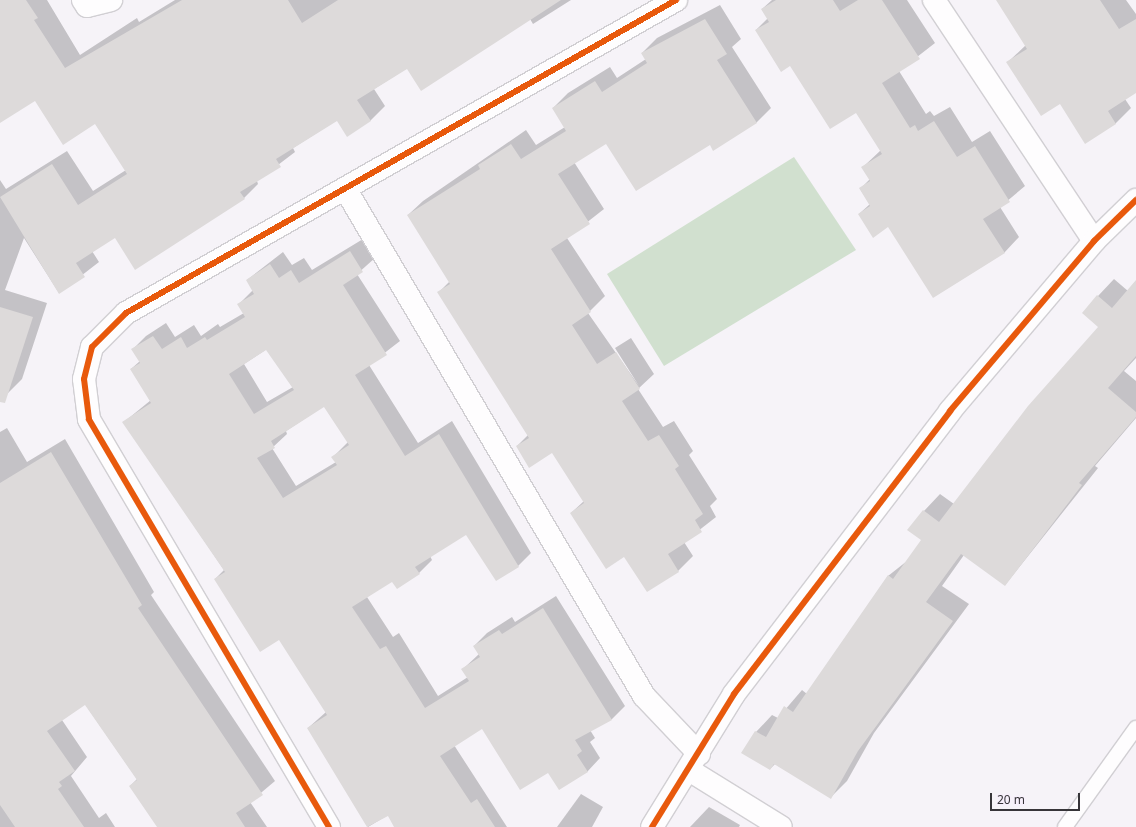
<!DOCTYPE html>
<style>
body{margin:0}
#map{position:relative;width:1136px;height:827px;overflow:hidden;background:#f6f3f8;font-family:"Noto Sans",sans-serif}
div>[style]{position:absolute}
[style*='--x']{left:calc(var(--x)*1px);top:calc(var(--y)*1px);width:calc(var(--w)*1px);rotate:calc(var(--a)*1deg)}
.green>*{inset:0;background:#d1e0cf}
.shadow>*{inset:0;background:#0003}
.building>*{inset:0;background:#dddada}
.roads{filter:drop-shadow(1px 0 #d1cfd3) drop-shadow(-1px 0 #d1cfd3) drop-shadow(0 1px #d1cfd3) drop-shadow(0 -1px #d1cfd3)}
.service>*{height:14px;margin:-7px;padding:0 7px;transform-origin:7px;border-radius:7px;background:#fefdfe}
.minor>*{height:22px;margin:-11px;padding:0 11px;transform-origin:11px;border-radius:11px;background:#fefdfe}
.cycleway>*{height:6px;margin:-3px;padding:0 3px;transform-origin:3px;border-radius:3px;background:#e8590c}
span{translate:-50% -50%;white-space:nowrap;text-align:center;line-height:1.15;-webkit-text-stroke:3px #f7f0fb;paint-order:stroke}
.scale{position:absolute;left:990px;top:793px;width:90px;height:18px;box-sizing:border-box;border:2px solid #373539;border-top:0;padding-left:5px;font-size:12px;line-height:14px;white-space:nowrap;color:#373539;-webkit-text-stroke:3px #f7f0fb;paint-order:stroke}
</style>
<div id="map">
<div class="green">
<div style="clip-path:polygon(794px 157px,856px 250px,664px 366px,607px 274px)"></div>
</div>
<div class="shadow">
<div style="clip-path:polygon(0 0,47px 0,80px 55px,137px 18px,139px 22px,175px 0,571px 0,533px 24px,530px 19px,407px 68px,374px 89px,385px 106px,370px 121px,337px 120px,293px 148px,295px 152px,257px 181px,258px 184px,244px 198px,115px 237px,92px 251px,99px 262px,59px 293px,24px 238px,5px 290px,47px 303px,22px 379px,7px 394px,0 391px,0 180px,6px 189px,67px 151px,93px 191px,126px 170px,95px 123px,35px 99px,0 122px)"></div>
<div style="clip-path:polygon(772px 0,907px 0,935px 43px,899px 71px,926px 114px,930px 111px,934px 116px,950px 107px,972px 142px,990px 131px,1025px 186px,1000px 207px,1019px 237px,1004px 253px,888px 226px,859px 214px,870px 204px,860px 189px,870px 179px,863px 167px,881px 150px,856px 112px,791px 65px,756px 30px,768px 18px,762px 9px)"></div>
<div style="clip-path:polygon(997px 0,1126px 0,1136px 14px,1136px 89px,1125px 99px,1131px 108px,1115px 124px,1060px 103px,1008px 62px,1026px 45px)"></div>
<div style="clip-path:polygon(720px 5px,741px 39px,732px 47px,771px 108px,756px 123px,710px 144px,606px 143px,574px 162px,604px 209px,567px 238px,605px 296px,588px 313px,639px 386px,615px 348px,631px 338px,654px 374px,638px 389px,663px 427px,674px 421px,693px 451px,689px 455px,717px 499px,710px 506px,716px 517px,684px 542px,693px 556px,678px 571px,647px 591px,625px 556px,571px 513px,584px 501px,553px 451px,517px 446px,528px 435px,439px 292px,450px 281px,408px 215px,423px 201px,526px 130px,536px 145px,565px 127px,553px 108px,568px 93px,610px 67px,617px 78px,646px 59px,642px 53px,657px 38px)"></div>
<div style="clip-path:polygon(evenodd,363px 239px,375px 258px,357px 274px,400px 341px,369px 365px,418px 443px,452px 421px,531px 553px,518px 566px,467px 533px,430px 556px,432px 560px,419px 573px,393px 580px,367px 597px,393px 637px,399px 633px,438px 696px,468px 677px,463px 669px,479px 654px,474px 646px,487px 633px,512px 617px,515px 622px,556px 596px,625px 706px,612px 719px,590px 730px,595px 738px,590px 742px,600px 758px,587px 772px,548px 771px,482px 728px,454px 745px,507px 827px,396px 827px,388px 815px,368px 827px,308px 728px,326px 712px,279px 638px,215px 579px,224px 570px,124px 422px,151px 400px,131px 369px,140px 361px,133px 349px,146px 336px,166px 323px,175px 337px,194px 325px,201px 336px,218px 324px,220px 327px,244px 313px,239px 304px,253px 290px,247px 280px,283px 252px,292px 265px,304px 258px,312px 270px,363px 239px,267px 349px,293px 387px,267px 402px,244px 364px,267px 349px,363px 239px,324px 406px,348px 442px,333px 457px,336px 462px,296px 486px,272px 448px,287px 434px,286px 431px,324px 406px)"></div>
<div style="clip-path:polygon(1114px 279px,1128px 291px,1136px 281px,1136px 358px,1124px 371px,1136px 381px,1136px 418px,1095px 466px,1098px 468px,1005px 585px,964px 555px,942px 586px,969px 604px,874px 733px,847px 781px,831px 797px,775px 764px,770px 769px,756px 732px,772px 715px,778px 718px,802px 690px,807px 694px,888px 576px,907px 561px,922px 540px,924px 511px,940px 494px,954px 504px,1099px 327px,1098px 296px)"></div>
<div style="clip-path:polygon(7px 428px,27px 462px,65px 439px,154px 592px,151px 595px,275px 781px,250px 802px,267px 827px,158px 827px,130px 786px,137px 779px,85px 704px,62px 720px,87px 757px,71px 776px,99px 818px,106px 813px,115px 827px,0 827px,0 432px)"></div>
<div style="clip-path:polygon(581px 794px,603px 807px,592px 827px,557px 827px)"></div>
<div style="clip-path:polygon(709px 807px,740px 825px,739px 827px,690px 827px)"></div>
</div>
<div class="building">
<div style="clip-path:polygon(0 0,26px 0,38px 18px,34px 20px,65px 68px,182px 0,288px 0,302px 23px,338px 0,561px 0,421px 91px,407px 69px,357px 100px,371px 121px,347px 137px,337px 121px,276px 159px,281px 167px,240px 192px,245px 199px,135px 270px,115px 238px,76px 263px,85px 277px,59px 294px,0 197px,52px 164px,78px 205px,127px 174px,95px 124px,63px 145px,35px 101px,0 123px)"></div>
<div style="clip-path:polygon(776px 0,833px 0,840px 11px,858px 0,882px 0,920px 59px,882px 83px,910px 128px,915px 125px,918px 131px,934px 121px,957px 157px,975px 146px,1010px 202px,983px 219px,1005px 253px,933px 298px,888px 227px,873px 238px,858px 214px,870px 206px,859px 188px,870px 181px,861px 167px,882px 154px,856px 113px,830px 129px,790px 66px,781px 72px,755px 30px,769px 22px,761px 9px)"></div>
<div style="clip-path:polygon(996px 0,1100px 0,1119px 29px,1136px 19px,1136px 93px,1108px 111px,1116px 124px,1085px 144px,1060px 104px,1041px 116px,1006px 62px,1027px 49px)"></div>
<div style="clip-path:polygon(705px 19px,727px 54px,717px 60px,757px 123px,713px 151px,710px 145px,636px 191px,606px 144px,558px 174px,590px 224px,551px 249px,591px 312px,572px 325px,597px 364px,616px 352px,640px 389px,622px 401px,648px 441px,659px 435px,679px 466px,675px 469px,703px 514px,695px 520px,702px 532px,668px 554px,679px 572px,647px 592px,624px 557px,606px 569px,570px 513px,584px 503px,552px 453px,529px 468px,516px 446px,529px 438px,437px 292px,450px 284px,407px 215px,480px 169px,478px 165px,511px 144px,521px 159px,566px 131px,552px 108px,595px 81px,602px 92px,647px 63px,641px 53px)"></div>
<div style="clip-path:polygon(evenodd,350px 251px,363px 272px,343px 285px,387px 355px,355px 375px,405px 456px,439px 434px,519px 567px,496px 581px,466px 535px,415px 567px,420px 574px,397px 589px,392px 582px,352px 607px,380px 649px,386px 646px,425px 708px,469px 681px,461px 669px,480px 657px,473px 646px,499px 630px,502px 634px,543px 608px,612px 720px,575px 740px,582px 751px,577px 755px,588px 772px,559px 790px,548px 773px,520px 790px,482px 729px,440px 756px,471px 803px,477px 799px,495px 827px,394px 827px,388px 816px,367px 827px,307px 728px,327px 715px,279px 640px,260px 652px,214px 579px,225px 572px,122px 422px,151px 403px,130px 369px,140px 363px,131px 349px,153px 336px,162px 349px,181px 337px,187px 348px,205px 337px,207px 340px,245px 317px,237px 304px,254px 294px,246px 280px,270px 264px,279px 278px,291px 270px,299px 283px,350px 251px,266px 350px,294px 390px,254px 414px,229px 374px,266px 350px,350px 251px,324px 407px,349px 445px,331px 457px,337px 465px,283px 498px,257px 458px,275px 448px,271px 441px,324px 407px)"></div>
<div style="clip-path:polygon(1136px 280px,1136px 356px,1108px 388px,1136px 412px,1136px 417px,1079px 483px,1082px 485px,1005px 586px,961px 554px,926px 602px,953px 621px,858px 751px,831px 799px,774px 764px,770px 770px,741px 753px,755px 731px,766px 737px,784px 706px,793px 712px,888px 575px,893px 579px,921px 540px,907px 530px,923px 510px,939px 522px,1028px 406px,1098px 327px,1082px 313px,1097px 295px,1112px 308px)"></div>
<div style="clip-path:polygon(0 307px,33px 317px,5px 403px,0 402px)"></div>
<div style="clip-path:polygon(51px 452px,142px 605px,138px 608px,263px 795px,236px 813px,245px 827px,157px 827px,129px 786px,137px 780px,85px 705px,47px 731px,75px 771px,59px 782px,62px 786px,58px 789px,84px 827px,15px 827px,0 805px,0 483px)"></div>
</div>
<div class="roads">
<div class="service">
<div style="--x:1065;--y:827;--w:122;--a:-54.4"></div>
</div>
<div class="minor">
<div style="--x:83;--y:0;--w:7;--a:56"></div>
<div style="--x:87;--y:6;--w:25;--a:-14"></div>
<div style="--x:934;--y:0;--w:289;--a:56.4"></div>
<div style="--x:346;--y:190;--w:587;--a:59.5"></div>
<div style="--x:644;--y:696;--w:80;--a:46.5"></div>
<div style="--x:689;--y:770;--w:108;--a:31.8"></div>
<div style="--x:329;--y:827;--w:473;--a:-120.5"></div>
<div style="--x:89;--y:419;--w:40;--a:-97.1"></div>
<div style="--x:84;--y:379;--w:33;--a:-76"></div>
<div style="--x:92;--y:347;--w:48;--a:-45"></div>
<div style="--x:126;--y:313;--w:633;--a:-29.64"></div>
<div style="--x:652;--y:827;--w:156;--a:-58.3"></div>
<div style="--x:734;--y:694;--w:356;--a:-52.6"></div>
<div style="--x:950;--y:411;--w:223;--a:-49.7"></div>
<div style="--x:1094;--y:241;--w:59;--a:-44.3"></div>
</div>
</div>
<div class="cycleway">
<div style="--x:329;--y:827;--w:473;--a:-120.5"></div>
<div style="--x:89;--y:419;--w:40;--a:-97.1"></div>
<div style="--x:84;--y:379;--w:33;--a:-76"></div>
<div style="--x:92;--y:347;--w:48;--a:-45"></div>
<div style="--x:126;--y:313;--w:633;--a:-29.64"></div>
<div style="--x:652;--y:827;--w:156;--a:-58.3"></div>
<div style="--x:734;--y:694;--w:356;--a:-52.6"></div>
<div style="--x:950;--y:411;--w:223;--a:-49.7"></div>
<div style="--x:1094;--y:241;--w:59;--a:-44.3"></div>
</div>
<div class="scale">20 m</div>
</div>
